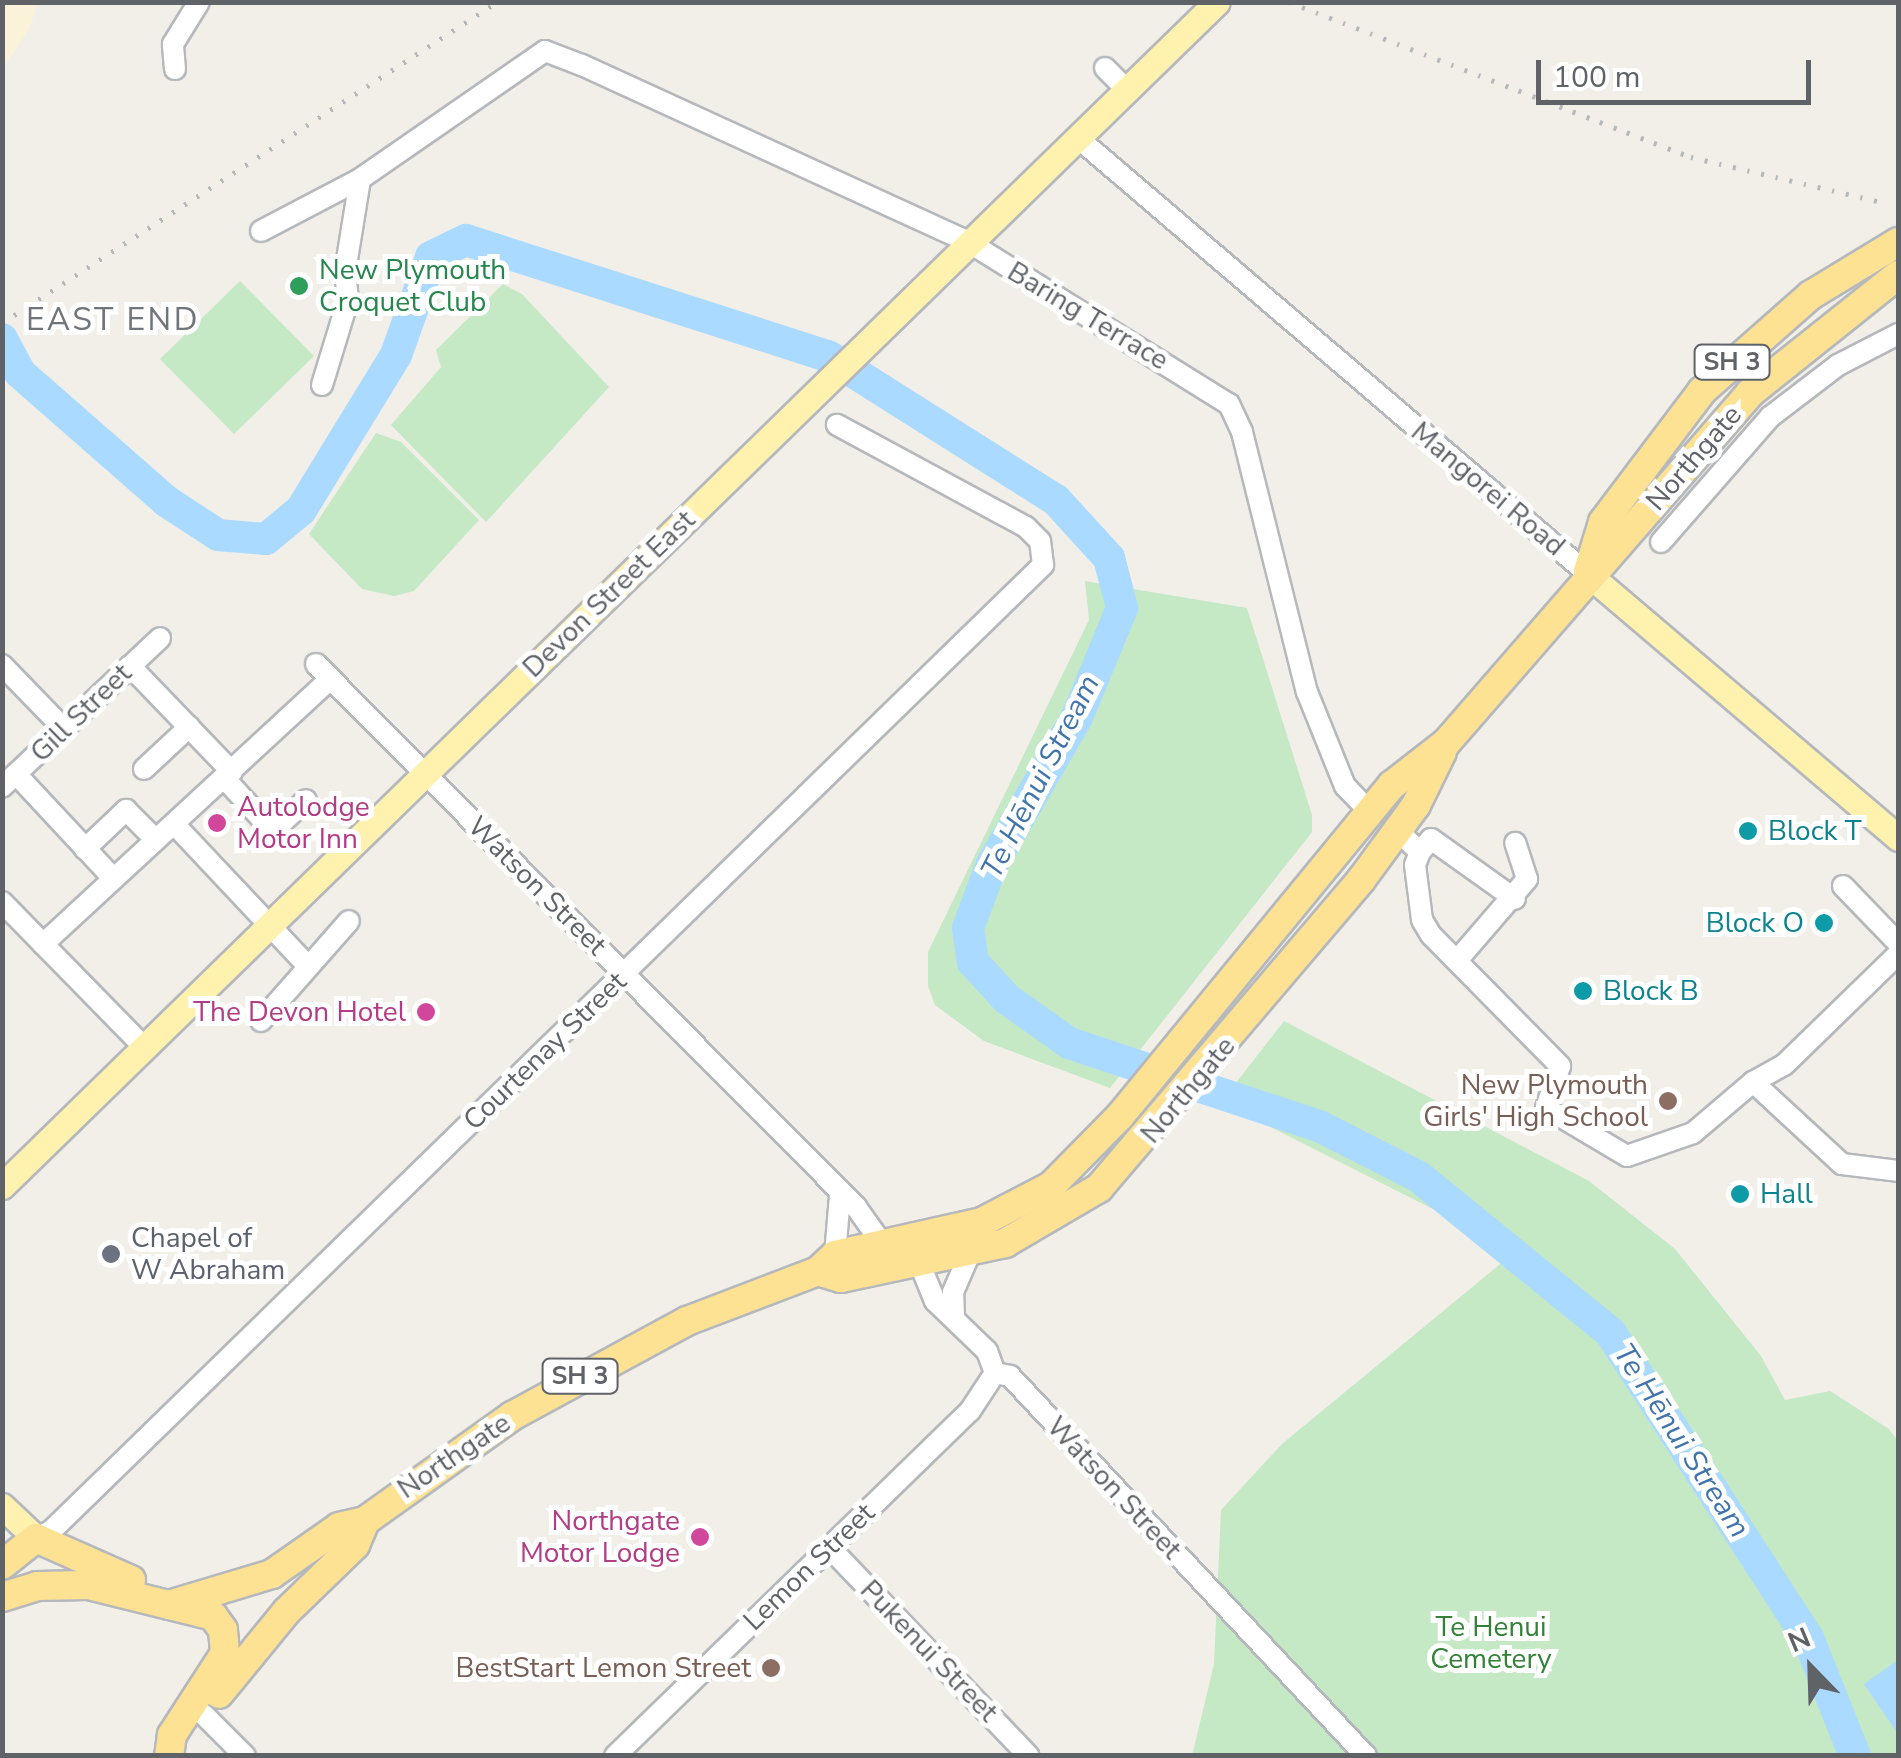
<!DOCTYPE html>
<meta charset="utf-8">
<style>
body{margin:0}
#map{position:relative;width:1901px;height:1758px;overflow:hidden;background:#f1efe8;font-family:"Nunito Sans",sans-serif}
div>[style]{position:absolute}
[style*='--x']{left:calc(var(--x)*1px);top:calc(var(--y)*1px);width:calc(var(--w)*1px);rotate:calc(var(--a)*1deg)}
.green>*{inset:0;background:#c5e8c5}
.sand>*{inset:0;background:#fbf3d9}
.water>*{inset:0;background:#aadaff}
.river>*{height:32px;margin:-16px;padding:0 16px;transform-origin:16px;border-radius:16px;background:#aadaff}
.roads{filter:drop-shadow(2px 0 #b5b8bc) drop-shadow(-2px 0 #b5b8bc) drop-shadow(0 2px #b5b8bc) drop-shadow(0 -2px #b5b8bc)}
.minor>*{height:20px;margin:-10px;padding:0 10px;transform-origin:10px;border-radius:10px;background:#fff}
.major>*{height:25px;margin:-12.5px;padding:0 12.5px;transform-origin:12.5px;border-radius:12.5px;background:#fff2af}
.highway>*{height:28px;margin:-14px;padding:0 14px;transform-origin:14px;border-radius:14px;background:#fde293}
.rail>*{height:5px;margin-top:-2.5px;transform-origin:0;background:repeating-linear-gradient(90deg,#b6b7b8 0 2.5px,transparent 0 14.5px)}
.dots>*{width:28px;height:28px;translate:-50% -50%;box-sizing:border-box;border:5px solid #fff;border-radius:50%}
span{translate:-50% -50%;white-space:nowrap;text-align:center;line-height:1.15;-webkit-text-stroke:10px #fff;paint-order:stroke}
.shield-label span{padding:2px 8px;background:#fff;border:2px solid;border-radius:8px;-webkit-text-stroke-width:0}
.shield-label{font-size:25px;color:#5f6368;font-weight:700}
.leisure-label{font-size:28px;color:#27864d}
.left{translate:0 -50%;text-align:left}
.street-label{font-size:28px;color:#5f6368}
.hotel-label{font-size:28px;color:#b23c85}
.right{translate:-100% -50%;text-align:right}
.culture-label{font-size:28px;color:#0d838f}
.education-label{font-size:28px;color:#785e54}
.worship-label{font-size:28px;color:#5b616d}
.park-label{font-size:28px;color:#348238}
.water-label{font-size:30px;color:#4174aa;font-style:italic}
.quarter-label{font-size:32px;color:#70757a;letter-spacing:2.5px}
.frame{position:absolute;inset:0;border:5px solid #5f6368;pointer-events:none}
.north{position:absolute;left:1761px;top:1618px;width:100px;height:100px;-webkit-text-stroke:8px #fff;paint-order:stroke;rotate:337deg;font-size:28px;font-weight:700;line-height:40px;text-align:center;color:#5f6368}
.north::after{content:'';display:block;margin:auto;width:35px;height:45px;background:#5f6368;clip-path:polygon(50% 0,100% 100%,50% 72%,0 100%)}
.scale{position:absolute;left:1536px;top:60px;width:275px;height:45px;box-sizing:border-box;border:5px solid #5f6368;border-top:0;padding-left:12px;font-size:30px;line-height:35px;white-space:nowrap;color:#5f6368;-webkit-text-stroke:8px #fff;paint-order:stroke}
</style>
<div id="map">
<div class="green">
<div style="clip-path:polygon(240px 281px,314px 356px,234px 434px,160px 359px)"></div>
<div style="clip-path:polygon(503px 284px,522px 294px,609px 387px,486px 522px,391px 425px,441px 367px,436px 350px)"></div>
<div style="clip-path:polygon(376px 433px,401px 442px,479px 520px,414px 591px,394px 596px,362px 589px,309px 534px)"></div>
<div style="clip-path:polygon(1085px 581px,1247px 608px,1312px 815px,1312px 832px,1110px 1088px,984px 1041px,935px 1005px,928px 986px,928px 952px,1089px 620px)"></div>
<div style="clip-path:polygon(1284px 1021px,1589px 1181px,1675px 1249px,1761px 1356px,1785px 1400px,1830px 1391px,1889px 1429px,1898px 1441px,1898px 1755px,1192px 1756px,1214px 1664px,1221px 1510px,1282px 1444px,1516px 1251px,1221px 1102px)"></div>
</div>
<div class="sand">
<div style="clip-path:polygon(3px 2px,37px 3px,30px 27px,3px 68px)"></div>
</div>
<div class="water">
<div style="clip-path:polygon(1898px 1660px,1898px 1734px,1864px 1684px)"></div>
</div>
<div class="river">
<div style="--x:2;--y:339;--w:38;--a:62"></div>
<div style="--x:20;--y:373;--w:194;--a:41.2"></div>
<div style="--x:166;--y:501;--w:62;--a:33.2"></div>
<div style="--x:218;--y:535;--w:48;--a:4.8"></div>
<div style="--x:266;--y:539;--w:45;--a:-39.6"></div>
<div style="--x:301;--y:510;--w:182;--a:-58.5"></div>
<div style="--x:396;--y:355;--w:104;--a:-70.3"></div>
<div style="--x:431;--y:257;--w:39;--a:-26"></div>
<div style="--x:466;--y:240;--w:380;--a:17.8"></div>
<div style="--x:828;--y:356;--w:270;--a:32.3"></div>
<div style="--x:1056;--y:500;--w:79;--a:47.6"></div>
<div style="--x:1109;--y:558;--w:52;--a:75.4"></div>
<div style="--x:1122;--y:608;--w:118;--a:112.4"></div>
<div style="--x:1077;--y:717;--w:170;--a:120"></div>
<div style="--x:992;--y:864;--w:68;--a:110.6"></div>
<div style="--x:968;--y:928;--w:34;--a:82"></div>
<div style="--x:973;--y:962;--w:50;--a:47.4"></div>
<div style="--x:1007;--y:999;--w:76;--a:35.4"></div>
<div style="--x:1069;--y:1043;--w:263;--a:18.4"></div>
<div style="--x:1319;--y:1126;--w:112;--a:27"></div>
<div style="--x:1419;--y:1177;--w:246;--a:39.1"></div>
<div style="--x:1610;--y:1332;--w:364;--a:57.1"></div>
<div style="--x:1808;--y:1638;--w:127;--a:68.3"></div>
</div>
<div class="roads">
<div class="minor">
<div style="--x:1105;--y:68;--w:30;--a:45"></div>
<div style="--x:175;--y:69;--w:25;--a:-95"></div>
<div style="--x:173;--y:44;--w:49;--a:-58.2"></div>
<div style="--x:1078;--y:138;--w:670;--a:40.52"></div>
<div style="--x:261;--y:231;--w:112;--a:-27.7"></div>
<div style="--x:322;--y:385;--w:89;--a:-73"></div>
<div style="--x:348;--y:300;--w:28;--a:-96"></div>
<div style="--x:345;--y:272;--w:94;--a:-80.8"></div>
<div style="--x:360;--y:179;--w:225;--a:-34.7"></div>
<div style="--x:545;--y:51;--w:40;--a:21"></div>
<div style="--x:582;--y:65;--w:427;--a:24.6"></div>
<div style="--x:970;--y:243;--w:305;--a:31.9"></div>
<div style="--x:1229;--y:404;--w:31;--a:65"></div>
<div style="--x:1242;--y:432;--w:268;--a:76"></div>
<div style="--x:1307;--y:692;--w:101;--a:68"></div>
<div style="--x:1345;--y:786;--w:37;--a:46"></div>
<div style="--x:1661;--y:542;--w:166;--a:-48.9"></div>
<div style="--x:1770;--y:417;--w:86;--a:-37.4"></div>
<div style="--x:1838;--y:365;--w:68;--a:-27.3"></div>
<div style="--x:316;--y:664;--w:766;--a:45.16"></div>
<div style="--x:856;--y:1207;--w:47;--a:54.6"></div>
<div style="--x:2;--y:665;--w:89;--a:45.9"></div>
<div style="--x:130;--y:666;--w:147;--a:46.1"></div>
<div style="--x:144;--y:769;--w:62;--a:-43"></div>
<div style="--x:16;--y:774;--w:141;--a:47"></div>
<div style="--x:225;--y:779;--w:71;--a:47.3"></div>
<div style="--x:273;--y:831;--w:45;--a:-43.2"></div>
<div style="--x:2;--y:787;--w:217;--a:-43.3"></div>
<div style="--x:176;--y:826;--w:190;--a:46.7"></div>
<div style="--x:1398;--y:831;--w:30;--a:44"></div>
<div style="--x:1420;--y:852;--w:14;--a:111"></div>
<div style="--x:1415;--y:865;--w:55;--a:82.7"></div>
<div style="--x:1422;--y:920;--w:17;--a:59"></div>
<div style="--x:1431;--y:935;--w:184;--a:45.4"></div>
<div style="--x:1560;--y:1066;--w:44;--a:108.4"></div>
<div style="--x:1546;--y:1108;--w:94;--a:30.7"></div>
<div style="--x:1627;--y:1156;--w:70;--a:-19.2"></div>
<div style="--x:1693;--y:1133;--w:79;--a:-40.4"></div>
<div style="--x:1753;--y:1082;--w:121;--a:42.7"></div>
<div style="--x:1842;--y:1164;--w:56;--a:7.1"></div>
<div style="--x:85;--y:849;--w:57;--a:-43.6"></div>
<div style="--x:126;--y:810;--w:38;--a:45"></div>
<div style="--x:1420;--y:852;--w:17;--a:-50"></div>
<div style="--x:1431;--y:839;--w:103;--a:35.5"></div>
<div style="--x:1843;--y:886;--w:79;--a:46"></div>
<div style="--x:2;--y:902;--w:203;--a:45.6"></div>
<div style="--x:43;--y:944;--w:391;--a:-42.7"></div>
<div style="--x:1460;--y:957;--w:103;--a:-49.3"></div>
<div style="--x:1527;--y:879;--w:38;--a:-108"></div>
<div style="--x:261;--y:1021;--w:133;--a:-48.7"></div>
<div style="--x:1753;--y:1082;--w:35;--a:-29"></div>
<div style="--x:1784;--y:1065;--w:159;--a:-44.2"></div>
<div style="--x:835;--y:1255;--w:59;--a:-85.2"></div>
<div style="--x:919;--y:1262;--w:42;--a:67.7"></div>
<div style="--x:935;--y:1301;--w:72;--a:43.9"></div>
<div style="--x:987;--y:1351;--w:23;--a:70"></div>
<div style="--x:995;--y:1373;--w:15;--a:11"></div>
<div style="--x:1010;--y:1376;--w:521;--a:46.87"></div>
<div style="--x:954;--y:1317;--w:25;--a:-92"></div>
<div style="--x:953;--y:1292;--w:43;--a:-66.4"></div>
<div style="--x:36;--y:1538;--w:17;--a:-25"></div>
<div style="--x:51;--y:1531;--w:1385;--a:-44.24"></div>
<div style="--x:1043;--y:565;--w:24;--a:-97"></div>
<div style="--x:1040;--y:541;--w:20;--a:-135"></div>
<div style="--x:1026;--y:527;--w:215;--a:-151.6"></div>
<div style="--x:829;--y:1547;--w:289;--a:46.3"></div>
<div style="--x:204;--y:1715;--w:58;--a:45"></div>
<div style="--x:615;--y:1756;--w:495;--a:-44.2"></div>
<div style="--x:970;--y:1411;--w:45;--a:-56.7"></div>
</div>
<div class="major">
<div style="--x:1587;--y:573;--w:409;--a:40.4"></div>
<div style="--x:2;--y:1186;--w:1696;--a:-44.26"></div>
<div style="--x:2;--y:1506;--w:47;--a:43.3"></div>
</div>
<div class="highway">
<div style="--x:1588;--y:571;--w:51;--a:-73"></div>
<div style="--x:1603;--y:522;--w:164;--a:-52.9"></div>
<div style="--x:1702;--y:391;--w:145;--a:-41.4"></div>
<div style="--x:1811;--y:295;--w:102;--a:-31.3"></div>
<div style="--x:818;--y:1271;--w:24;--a:17"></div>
<div style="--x:841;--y:1278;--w:168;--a:-12"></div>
<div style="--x:1005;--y:1243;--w:109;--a:-30.3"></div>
<div style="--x:1099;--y:1188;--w:404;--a:-49.6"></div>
<div style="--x:1361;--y:880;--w:93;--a:-53.7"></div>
<div style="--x:1416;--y:805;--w:59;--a:-63.9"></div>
<div style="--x:2;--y:1565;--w:43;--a:-38.5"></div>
<div style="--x:36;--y:1538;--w:104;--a:23.9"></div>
<div style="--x:2;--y:1597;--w:37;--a:-17"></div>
<div style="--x:37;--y:1586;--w:51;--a:-1.1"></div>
<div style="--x:88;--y:1585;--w:129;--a:13.9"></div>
<div style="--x:213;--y:1616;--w:17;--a:54"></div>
<div style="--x:223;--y:1630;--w:23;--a:85"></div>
<div style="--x:225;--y:1653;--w:98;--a:122.9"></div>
<div style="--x:172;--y:1735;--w:21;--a:98"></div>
<div style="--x:169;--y:1605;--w:108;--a:-16.8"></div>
<div style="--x:272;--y:1574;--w:82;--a:-35"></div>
<div style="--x:339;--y:1527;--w:27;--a:-13"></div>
<div style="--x:365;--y:1521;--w:181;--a:-35.5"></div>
<div style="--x:512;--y:1416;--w:199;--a:-28.5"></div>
<div style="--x:687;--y:1321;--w:140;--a:-20.9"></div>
<div style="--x:818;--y:1271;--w:23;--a:-43"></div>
<div style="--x:835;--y:1255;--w:151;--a:-12.7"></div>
<div style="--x:982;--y:1222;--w:78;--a:-27.6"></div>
<div style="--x:1051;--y:1186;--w:98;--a:-45.4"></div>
<div style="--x:1120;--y:1116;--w:428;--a:-50.6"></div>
<div style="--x:1392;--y:785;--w:68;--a:-37.9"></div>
<div style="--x:1446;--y:743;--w:464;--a:-49"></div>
<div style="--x:1750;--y:393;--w:189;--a:-38.6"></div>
<div style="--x:219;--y:1694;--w:107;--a:-50.7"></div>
<div style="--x:287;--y:1611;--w:95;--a:-44.1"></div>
<div style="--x:355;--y:1545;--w:26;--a:-67"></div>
</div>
</div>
<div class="rail">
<div style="--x:1289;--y:2;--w:431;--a:21.1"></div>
<div style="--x:1691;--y:157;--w:196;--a:13.3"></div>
<div style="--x:2;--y:323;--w:590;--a:-32.96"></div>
</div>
<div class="dots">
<div style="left:299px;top:286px;background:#2e9e5b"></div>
<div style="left:217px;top:823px;background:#d1479c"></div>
<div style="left:1748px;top:831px;background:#0f9aa8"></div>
<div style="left:1824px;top:923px;background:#0f9aa8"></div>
<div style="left:1583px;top:991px;background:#0f9aa8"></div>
<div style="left:426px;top:1012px;background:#d1479c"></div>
<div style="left:1668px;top:1101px;background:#8d6e63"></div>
<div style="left:1740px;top:1194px;background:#0f9aa8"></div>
<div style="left:111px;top:1254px;background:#6b7280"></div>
<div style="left:700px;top:1537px;background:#d1479c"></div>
<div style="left:771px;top:1668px;background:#8d6e63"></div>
</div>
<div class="shield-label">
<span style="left:1732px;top:362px">SH 3</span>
<span style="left:580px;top:1376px">SH 3</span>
</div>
<div class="leisure-label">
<span class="left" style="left:319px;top:286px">New Plymouth<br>Croquet Club</span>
</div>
<div class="street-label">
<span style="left:1088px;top:316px;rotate:31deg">Baring Terrace</span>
<span style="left:1694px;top:458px;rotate:-49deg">Northgate</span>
<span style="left:1488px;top:489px;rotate:40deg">Mangorei Road</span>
<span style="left:609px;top:594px;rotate:-44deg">Devon Street East</span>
<span style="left:81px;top:713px;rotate:-44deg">Gill Street</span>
<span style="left:537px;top:886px;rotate:45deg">Watson Street</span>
<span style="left:545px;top:1051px;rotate:-44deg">Courtenay Street</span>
<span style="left:1188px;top:1090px;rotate:-50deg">Northgate</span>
<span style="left:454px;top:1456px;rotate:-34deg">Northgate</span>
<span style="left:1114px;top:1488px;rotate:47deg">Watson Street</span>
<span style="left:809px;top:1567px;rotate:-44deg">Lemon Street</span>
<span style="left:929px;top:1651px;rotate:46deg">Pukenui Street</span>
</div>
<div class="hotel-label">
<span class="left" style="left:237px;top:823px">Autolodge<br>Motor Inn</span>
<span class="right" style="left:406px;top:1012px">The Devon Hotel</span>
<span class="right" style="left:680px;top:1537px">Northgate<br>Motor Lodge</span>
</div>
<div class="culture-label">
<span class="left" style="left:1768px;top:831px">Block T</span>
<span class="right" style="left:1804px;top:923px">Block O</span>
<span class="left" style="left:1603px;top:991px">Block B</span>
<span class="left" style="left:1760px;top:1194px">Hall</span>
</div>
<div class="education-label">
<span class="right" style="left:1648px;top:1101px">New Plymouth<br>Girls' High School</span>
<span class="right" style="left:751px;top:1668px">BestStart Lemon Street</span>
</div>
<div class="worship-label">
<span class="left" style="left:131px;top:1254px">Chapel of<br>W Abraham</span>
</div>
<div class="park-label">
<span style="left:1491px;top:1643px">Te Henui<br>Cemetery</span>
</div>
<div class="water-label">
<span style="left:1041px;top:777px;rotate:-63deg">Te Hēnui Stream</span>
<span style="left:1681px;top:1441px;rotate:57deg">Te Hēnui Stream</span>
</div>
<div class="quarter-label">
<span style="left:113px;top:320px">EAST END</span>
</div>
<div class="frame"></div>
<div class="north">N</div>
<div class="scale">100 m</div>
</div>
